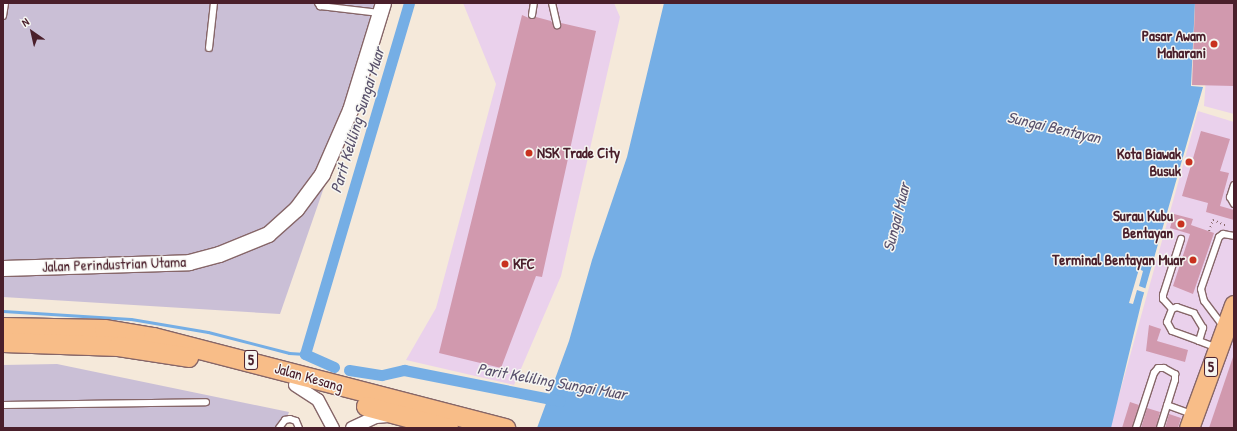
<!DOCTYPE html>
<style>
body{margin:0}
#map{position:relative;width:1237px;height:431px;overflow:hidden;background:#f5e9da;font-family:"Patrick Hand",sans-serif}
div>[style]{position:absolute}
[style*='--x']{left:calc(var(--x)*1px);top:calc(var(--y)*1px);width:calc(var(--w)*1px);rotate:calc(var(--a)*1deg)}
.built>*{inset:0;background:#ead1ec}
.industrial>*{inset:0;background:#cabfd6}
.water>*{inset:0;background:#75aee5}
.pier>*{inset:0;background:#f5e9da}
.stream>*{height:3px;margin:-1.5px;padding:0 1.5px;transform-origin:1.5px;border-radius:1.5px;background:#75aee5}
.canal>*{height:11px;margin:-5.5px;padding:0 5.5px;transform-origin:5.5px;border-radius:5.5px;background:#75aee5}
.building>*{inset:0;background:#d199ae}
.path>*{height:2px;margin-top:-1px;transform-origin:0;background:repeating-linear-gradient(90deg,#866668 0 1px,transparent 0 4px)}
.roads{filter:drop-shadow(1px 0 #866668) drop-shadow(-1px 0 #866668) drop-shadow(0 1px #866668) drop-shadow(0 -1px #866668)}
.service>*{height:6px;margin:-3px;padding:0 3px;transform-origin:3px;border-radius:3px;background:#fff}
.minor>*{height:12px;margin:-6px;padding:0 6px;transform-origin:6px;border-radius:6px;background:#fff}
.tertiary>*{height:15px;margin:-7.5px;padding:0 7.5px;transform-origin:7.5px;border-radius:7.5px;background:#fff}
.primary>*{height:19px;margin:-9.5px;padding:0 9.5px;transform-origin:9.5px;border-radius:9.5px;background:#f8bd88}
.dots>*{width:11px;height:11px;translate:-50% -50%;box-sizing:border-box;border:2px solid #f6f6f2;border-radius:50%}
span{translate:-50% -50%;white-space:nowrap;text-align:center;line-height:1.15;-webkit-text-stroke:3px #f6f6f2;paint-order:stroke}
.shield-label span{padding:1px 3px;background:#f6f6f2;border:1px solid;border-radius:3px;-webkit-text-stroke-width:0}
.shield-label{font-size:14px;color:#4a1f2b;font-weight:700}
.poi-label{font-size:15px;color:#4a1f2b;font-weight:700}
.right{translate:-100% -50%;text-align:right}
.left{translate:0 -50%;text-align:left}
.street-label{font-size:15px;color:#4a1f2b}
.water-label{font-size:16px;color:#59516c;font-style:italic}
.frame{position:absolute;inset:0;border:4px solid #4a1f2b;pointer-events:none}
.north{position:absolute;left:12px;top:12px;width:40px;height:40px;-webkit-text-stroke:3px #f6f6f2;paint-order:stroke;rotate:326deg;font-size:11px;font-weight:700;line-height:16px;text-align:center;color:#4a1f2b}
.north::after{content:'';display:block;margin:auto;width:14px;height:18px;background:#4a1f2b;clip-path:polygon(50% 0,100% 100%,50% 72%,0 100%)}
</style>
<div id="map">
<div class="built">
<div style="clip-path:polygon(463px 3px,614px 3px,620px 17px,561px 276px,514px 385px,406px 360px,436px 308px,496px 84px)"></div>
<div style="clip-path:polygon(1211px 3px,1234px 3px,1234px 114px,1204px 106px)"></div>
<div style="clip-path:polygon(1198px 111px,1234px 122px,1234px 428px,1110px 428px)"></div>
</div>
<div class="industrial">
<div style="clip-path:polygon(3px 3px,388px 3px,280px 314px,3px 297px)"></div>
<div style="clip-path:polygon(57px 364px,289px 412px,283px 428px,3px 428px,3px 365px)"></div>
</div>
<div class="water">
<div style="clip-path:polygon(664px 3px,1195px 3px,1191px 86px,1203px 87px,1142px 300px,1111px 428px,537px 428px,569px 341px,592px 260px,627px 157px)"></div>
</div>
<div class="pier">
<div style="clip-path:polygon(1139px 269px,1143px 271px,1139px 286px,1147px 289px,1146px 293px,1137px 290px,1133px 304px,1129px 303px)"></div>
</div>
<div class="stream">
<div style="--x:3;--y:311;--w:128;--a:3.6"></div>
<div style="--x:131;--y:319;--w:78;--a:9.6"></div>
<div style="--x:208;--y:332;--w:84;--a:14.5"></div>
<div style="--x:289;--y:353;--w:16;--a:4"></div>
</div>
<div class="canal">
<div style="--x:334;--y:367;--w:32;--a:-156"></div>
<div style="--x:305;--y:354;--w:366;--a:-73.5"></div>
<div style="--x:349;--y:370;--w:33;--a:9"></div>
<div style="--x:382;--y:375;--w:23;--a:-13"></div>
<div style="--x:404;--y:370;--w:159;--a:11.2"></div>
</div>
<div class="building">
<div style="clip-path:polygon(1195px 3px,1234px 3px,1234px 86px,1192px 85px)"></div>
<div style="clip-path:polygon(522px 15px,531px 19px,536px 17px,551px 21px,556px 29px,560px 28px,561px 23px,596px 31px,542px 277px,536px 276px,501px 368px,439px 353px)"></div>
<div style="clip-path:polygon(1201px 131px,1230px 139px,1220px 171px,1229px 173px,1220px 206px,1234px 210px,1234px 220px,1206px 212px,1208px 203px,1182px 196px)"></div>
<div style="clip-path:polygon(1174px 214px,1193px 219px,1191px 225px,1214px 233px,1193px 294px,1173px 286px,1190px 234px,1170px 228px)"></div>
<div style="clip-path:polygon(1149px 325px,1161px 329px,1157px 341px,1188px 350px,1185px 362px,1146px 351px)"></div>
<div style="clip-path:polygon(1233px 357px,1234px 428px,1209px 428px)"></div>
<div style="clip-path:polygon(1130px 402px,1139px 405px,1132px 428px,1122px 428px)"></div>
<div style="clip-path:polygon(1147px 408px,1160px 412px,1156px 428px,1141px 428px)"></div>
<div style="clip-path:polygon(1169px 414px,1181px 418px,1178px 428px,1165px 428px)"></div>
</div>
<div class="path">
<div style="--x:1209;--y:231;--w:12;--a:-70"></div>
<div style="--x:1213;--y:220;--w:15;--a:23"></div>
</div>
<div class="roads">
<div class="service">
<div style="--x:318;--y:3;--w:4;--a:56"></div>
<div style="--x:320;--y:6;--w:60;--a:6.7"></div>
<div style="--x:552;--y:3;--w:23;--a:77"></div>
<div style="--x:532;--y:15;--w:12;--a:-81"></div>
<div style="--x:3;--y:16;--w:13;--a:-81"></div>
<div style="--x:209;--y:48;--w:45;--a:-83.7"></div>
<div style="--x:1234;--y:185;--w:13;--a:108"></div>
<div style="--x:1230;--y:197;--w:8;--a:60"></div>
<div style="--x:1172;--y:309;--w:13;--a:-132"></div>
<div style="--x:1163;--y:299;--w:4;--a:-90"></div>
<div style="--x:1163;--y:295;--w:59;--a:-72.2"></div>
<div style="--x:1223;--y:326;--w:31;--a:-127"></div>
<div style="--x:1204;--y:301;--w:12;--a:-104"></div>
<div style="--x:1201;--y:289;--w:55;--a:-70.9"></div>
<div style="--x:1219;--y:237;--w:5;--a:-37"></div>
<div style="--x:1223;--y:234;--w:11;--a:10"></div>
<div style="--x:1199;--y:341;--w:14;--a:-73"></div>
<div style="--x:1203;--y:328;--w:17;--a:-121"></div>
<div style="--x:1194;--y:313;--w:18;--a:-161"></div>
<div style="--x:1177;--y:307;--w:5;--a:158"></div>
<div style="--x:1172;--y:309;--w:14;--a:111"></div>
<div style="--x:1167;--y:322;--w:10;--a:61"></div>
<div style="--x:1172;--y:331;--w:29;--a:20"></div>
<div style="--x:1199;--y:341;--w:19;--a:21"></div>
<div style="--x:3;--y:405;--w:203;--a:-0.8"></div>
<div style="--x:1167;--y:405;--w:27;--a:20"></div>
<div style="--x:279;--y:428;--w:10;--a:-53"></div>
<div style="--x:285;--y:420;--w:5;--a:-11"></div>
<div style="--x:290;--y:419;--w:6;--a:18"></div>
<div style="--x:296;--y:421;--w:8;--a:67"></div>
<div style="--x:1136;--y:428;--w:58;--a:-71.9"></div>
<div style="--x:1154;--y:373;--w:6;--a:-51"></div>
<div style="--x:1158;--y:368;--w:6;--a:0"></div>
<div style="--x:1164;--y:368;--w:13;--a:29"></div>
<div style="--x:1175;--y:374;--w:6;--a:90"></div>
<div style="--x:1175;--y:380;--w:50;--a:107.4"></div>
</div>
<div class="minor">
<div style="--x:295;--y:385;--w:27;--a:33"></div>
<div style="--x:318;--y:400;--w:32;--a:62"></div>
<div style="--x:352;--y:428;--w:26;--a:-25"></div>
<div style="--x:376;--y:417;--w:12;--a:-5"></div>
</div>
<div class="tertiary">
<div style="--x:3;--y:268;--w:186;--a:-1.8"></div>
<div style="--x:189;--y:262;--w:31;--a:-15"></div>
<div style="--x:219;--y:254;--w:53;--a:-22.2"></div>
<div style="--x:268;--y:234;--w:38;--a:-42"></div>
<div style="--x:296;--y:209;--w:44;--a:-53.4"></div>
<div style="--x:322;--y:174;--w:70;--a:-66.4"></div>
<div style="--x:350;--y:110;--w:112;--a:-72.9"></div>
</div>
<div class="primary">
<div style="--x:3;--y:327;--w:101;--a:1.1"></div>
<div style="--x:104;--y:329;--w:50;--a:9.3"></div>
<div style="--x:153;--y:337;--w:364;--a:14.5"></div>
<div style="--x:3;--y:342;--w:115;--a:2"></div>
<div style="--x:118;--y:346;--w:71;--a:8.9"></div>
<div style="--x:366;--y:406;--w:85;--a:15"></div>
<div style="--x:1189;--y:428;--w:131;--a:-69.9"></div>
</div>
</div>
<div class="dots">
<div style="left:1214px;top:44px;background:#c8321e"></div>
<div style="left:529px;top:153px;background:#c8321e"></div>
<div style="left:1189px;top:162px;background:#c8321e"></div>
<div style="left:1181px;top:224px;background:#c8321e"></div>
<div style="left:1193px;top:260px;background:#c8321e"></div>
<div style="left:505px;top:264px;background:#c8321e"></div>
</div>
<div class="shield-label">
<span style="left:251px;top:360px">5</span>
<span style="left:1211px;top:367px">5</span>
</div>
<div class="poi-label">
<span class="right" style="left:1206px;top:44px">Pasar Awam<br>Maharani</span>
<span class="left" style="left:537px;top:153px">NSK Trade City</span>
<span class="right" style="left:1181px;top:162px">Kota Biawak<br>Busuk</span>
<span class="right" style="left:1173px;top:224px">Surau Kubu<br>Bentayan</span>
<span class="right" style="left:1185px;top:260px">Terminal Bentayan Muar</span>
<span class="left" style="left:513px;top:264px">KFC</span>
</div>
<div class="street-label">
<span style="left:114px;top:264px;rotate:-2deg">Jalan Perindustrian Utama</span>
<span style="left:309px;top:377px;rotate:16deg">Jalan Kesang</span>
</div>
<div class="water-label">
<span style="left:357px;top:120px;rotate:-73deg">Parit Keliling Sungai Muar</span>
<span style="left:1054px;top:127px;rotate:13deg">Sungai Bentayan</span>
<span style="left:896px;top:217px;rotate:-76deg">Sungai Muar</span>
<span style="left:552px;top:381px;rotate:10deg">Parit Keliling Sungai Muar</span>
</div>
<div class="frame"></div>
<div class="north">N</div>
</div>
